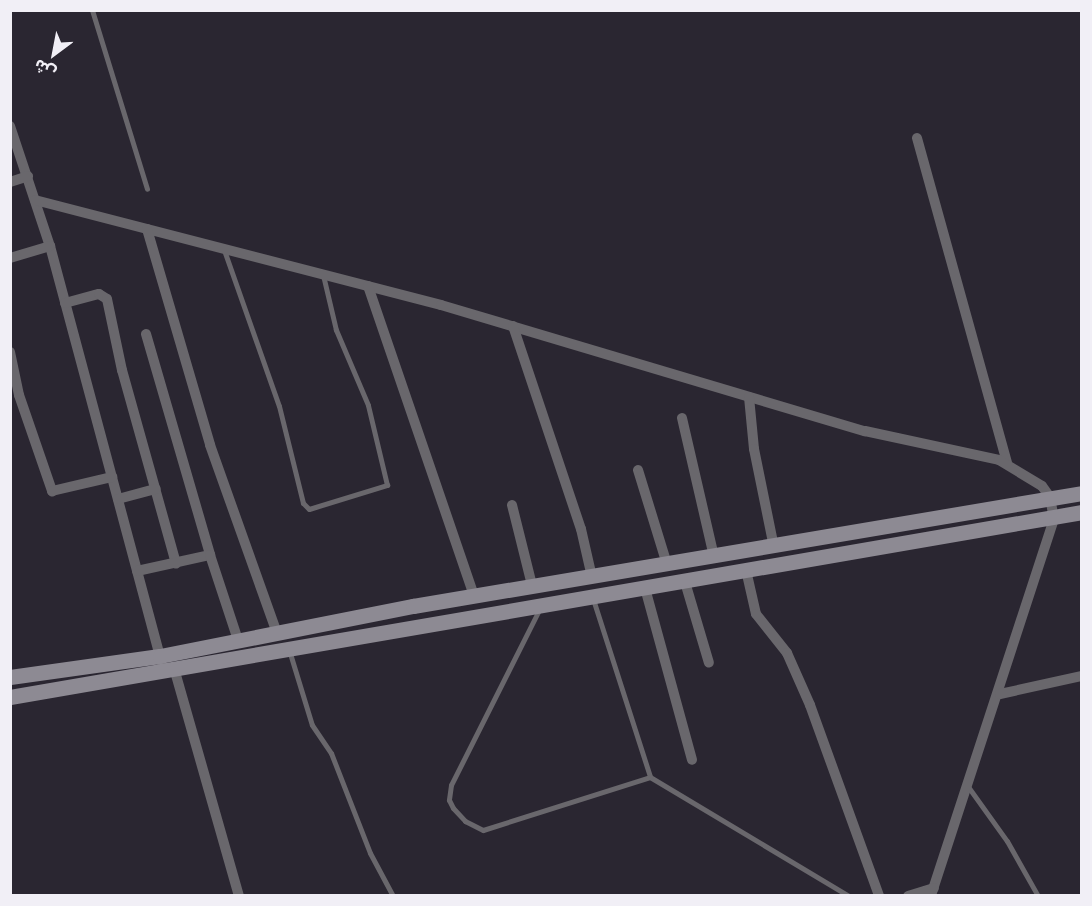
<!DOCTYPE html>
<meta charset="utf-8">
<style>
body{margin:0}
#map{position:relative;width:1092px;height:906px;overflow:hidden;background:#2a2631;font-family:"Asap Condensed","Noto Sans Arabic",sans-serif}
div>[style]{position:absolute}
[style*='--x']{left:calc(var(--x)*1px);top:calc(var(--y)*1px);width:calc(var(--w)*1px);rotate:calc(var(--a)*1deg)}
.lane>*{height:5px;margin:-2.5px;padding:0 2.5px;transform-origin:2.5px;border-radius:2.5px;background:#69676c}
.street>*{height:10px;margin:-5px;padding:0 5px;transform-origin:5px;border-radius:5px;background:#69676c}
.secondary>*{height:15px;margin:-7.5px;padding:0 7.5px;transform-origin:7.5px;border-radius:7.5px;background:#8d8a93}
span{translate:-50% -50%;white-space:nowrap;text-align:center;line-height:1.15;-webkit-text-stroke:4.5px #2a2631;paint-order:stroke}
.frame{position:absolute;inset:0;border:12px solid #f1eff6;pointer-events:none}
.north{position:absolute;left:24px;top:24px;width:60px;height:60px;-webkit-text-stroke:4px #2a2631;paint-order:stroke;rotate:212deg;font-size:16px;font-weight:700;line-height:24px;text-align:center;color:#f1eff6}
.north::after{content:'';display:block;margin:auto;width:21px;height:27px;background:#f1eff6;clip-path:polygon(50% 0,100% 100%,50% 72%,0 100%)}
</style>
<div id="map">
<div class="lane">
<div style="--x:92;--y:10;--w:187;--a:72.9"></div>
<div style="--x:224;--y:250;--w:165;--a:70.6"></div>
<div style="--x:279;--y:406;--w:100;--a:76.1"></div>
<div style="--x:303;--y:503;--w:8;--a:45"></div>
<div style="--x:309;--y:509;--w:82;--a:-17.1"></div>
<div style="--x:387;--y:485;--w:82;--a:-103.4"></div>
<div style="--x:368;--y:405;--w:82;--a:-113.1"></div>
<div style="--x:336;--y:330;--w:57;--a:-103.3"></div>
<div style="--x:593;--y:599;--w:187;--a:72.2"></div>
<div style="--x:650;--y:777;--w:232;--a:30.9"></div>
<div style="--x:540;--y:608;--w:198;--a:116.7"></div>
<div style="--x:451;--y:785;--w:15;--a:98"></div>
<div style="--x:449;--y:800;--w:9;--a:63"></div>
<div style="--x:453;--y:808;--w:18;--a:47"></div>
<div style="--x:465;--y:821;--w:20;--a:27"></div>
<div style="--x:483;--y:830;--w:175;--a:-17.6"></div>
<div style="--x:289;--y:650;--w:78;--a:73"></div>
<div style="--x:312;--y:725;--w:34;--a:56"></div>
<div style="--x:331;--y:753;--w:107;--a:68.7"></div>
<div style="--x:370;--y:853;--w:49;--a:61.9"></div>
<div style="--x:969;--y:788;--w:65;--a:54.4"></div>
<div style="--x:1007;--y:841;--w:63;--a:60.6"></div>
</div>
<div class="street">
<div style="--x:10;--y:126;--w:126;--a:71.6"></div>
<div style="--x:50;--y:246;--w:430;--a:75"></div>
<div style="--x:917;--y:138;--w:337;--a:74.5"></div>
<div style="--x:10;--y:182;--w:19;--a:-18"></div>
<div style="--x:35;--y:200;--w:419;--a:14.5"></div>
<div style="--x:441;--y:305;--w:442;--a:16.6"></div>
<div style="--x:865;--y:431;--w:137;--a:12.2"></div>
<div style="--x:999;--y:460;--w:50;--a:31.2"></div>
<div style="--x:1042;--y:486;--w:14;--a:54"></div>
<div style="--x:1050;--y:497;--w:22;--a:80"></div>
<div style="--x:1054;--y:519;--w:397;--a:108.1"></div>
<div style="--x:147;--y:229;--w:225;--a:73.7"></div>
<div style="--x:210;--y:445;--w:200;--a:70.4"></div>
<div style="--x:10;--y:258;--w:42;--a:-16.7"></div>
<div style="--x:368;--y:286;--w:328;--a:71.1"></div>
<div style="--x:65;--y:303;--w:35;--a:-15"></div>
<div style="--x:99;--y:294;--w:9;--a:32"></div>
<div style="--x:107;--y:299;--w:73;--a:78.1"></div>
<div style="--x:122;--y:370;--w:201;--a:74.4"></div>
<div style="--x:513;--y:326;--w:214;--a:71.5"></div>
<div style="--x:581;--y:529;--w:49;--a:77.1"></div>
<div style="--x:146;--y:334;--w:230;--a:73.8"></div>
<div style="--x:10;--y:352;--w:44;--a:78.2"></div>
<div style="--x:19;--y:395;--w:102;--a:71"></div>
<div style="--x:52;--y:491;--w:62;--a:-13.1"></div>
<div style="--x:749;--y:397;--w:52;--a:84.5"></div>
<div style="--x:754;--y:449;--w:100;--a:78.5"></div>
<div style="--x:682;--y:418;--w:143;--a:77"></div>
<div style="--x:638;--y:470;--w:98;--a:72.9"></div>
<div style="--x:118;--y:499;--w:39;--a:-15"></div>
<div style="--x:512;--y:505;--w:82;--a:76"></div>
<div style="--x:746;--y:570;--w:45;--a:77.2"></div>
<div style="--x:756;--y:614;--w:50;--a:51.5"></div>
<div style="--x:787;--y:653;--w:57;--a:66.1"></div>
<div style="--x:810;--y:705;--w:203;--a:70.1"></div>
<div style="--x:137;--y:571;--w:75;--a:-12.4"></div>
<div style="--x:210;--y:555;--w:89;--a:71.8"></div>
<div style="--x:685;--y:582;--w:84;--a:73.5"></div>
<div style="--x:645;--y:588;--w:178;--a:74.7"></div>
<div style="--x:174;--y:668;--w:237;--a:74.1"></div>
<div style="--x:1000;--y:694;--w:84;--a:-12.4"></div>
<div style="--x:908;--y:896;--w:27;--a:-17"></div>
</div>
<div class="secondary">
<div style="--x:10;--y:677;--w:151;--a:-8"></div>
<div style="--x:160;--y:656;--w:258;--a:-11.2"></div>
<div style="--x:413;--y:606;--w:678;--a:-9.59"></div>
<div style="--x:10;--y:697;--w:1088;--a:-9.79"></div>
</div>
<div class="frame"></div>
<div class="north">ش</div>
</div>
